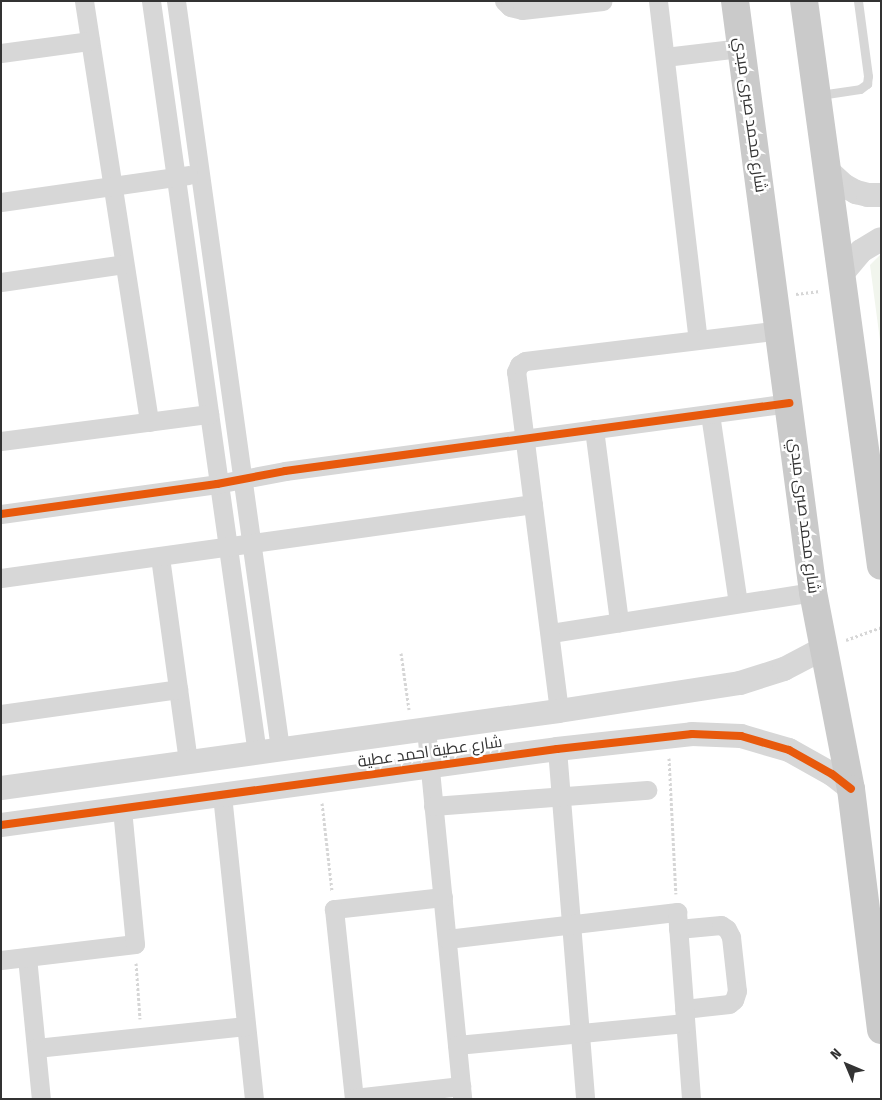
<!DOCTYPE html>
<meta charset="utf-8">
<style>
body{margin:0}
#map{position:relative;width:882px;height:1100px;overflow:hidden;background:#fff;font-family:"Fira Sans Condensed",Cairo,sans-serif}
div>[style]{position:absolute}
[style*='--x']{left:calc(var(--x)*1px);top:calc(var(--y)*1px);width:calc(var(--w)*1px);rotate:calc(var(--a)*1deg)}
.green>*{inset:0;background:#f1f5ed}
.path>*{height:3px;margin-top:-1.5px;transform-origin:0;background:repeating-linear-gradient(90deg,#d6d6d6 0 2.5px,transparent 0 5px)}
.service>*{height:9px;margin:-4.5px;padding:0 4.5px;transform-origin:4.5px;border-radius:4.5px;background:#d7d7d7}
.minor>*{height:19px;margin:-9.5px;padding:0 9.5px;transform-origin:9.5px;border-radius:9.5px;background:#d7d7d7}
.tertiary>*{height:24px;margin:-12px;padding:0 12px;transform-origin:12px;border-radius:12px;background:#d7d7d7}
.primary>*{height:28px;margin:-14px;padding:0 14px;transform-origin:14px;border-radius:14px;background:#cacaca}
.cycleway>*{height:8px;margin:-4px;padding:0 4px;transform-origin:4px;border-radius:4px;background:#e8590c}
span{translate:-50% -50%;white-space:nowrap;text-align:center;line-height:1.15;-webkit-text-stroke:5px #fff;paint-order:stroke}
.street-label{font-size:16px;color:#333}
.frame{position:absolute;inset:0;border:2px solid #333;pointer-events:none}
.north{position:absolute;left:822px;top:1040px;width:50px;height:50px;-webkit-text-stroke:4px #fff;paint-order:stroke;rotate:315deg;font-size:14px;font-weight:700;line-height:20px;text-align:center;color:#333}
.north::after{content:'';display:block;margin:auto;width:18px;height:22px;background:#333;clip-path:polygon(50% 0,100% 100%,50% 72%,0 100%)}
</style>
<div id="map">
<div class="green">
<div style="clip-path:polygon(881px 254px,881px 348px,870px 265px)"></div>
</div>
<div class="path">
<div style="--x:796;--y:294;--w:24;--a:-7"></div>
<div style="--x:846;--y:640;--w:37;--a:-20"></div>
<div style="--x:401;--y:653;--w:57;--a:81.9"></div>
<div style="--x:669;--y:758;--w:136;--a:87.1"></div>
<div style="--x:322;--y:803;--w:89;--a:83.5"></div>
<div style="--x:136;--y:963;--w:56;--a:85.9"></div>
</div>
<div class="service">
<div style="--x:820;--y:95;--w:40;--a:-8.5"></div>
<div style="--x:860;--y:89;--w:9;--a:-36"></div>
<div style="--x:867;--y:84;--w:8;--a:-83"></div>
<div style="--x:868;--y:76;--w:76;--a:-97.6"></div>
</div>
<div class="minor">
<div style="--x:84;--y:1;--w:426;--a:81.2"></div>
<div style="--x:151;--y:1;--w:759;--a:81.98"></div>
<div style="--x:176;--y:1;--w:755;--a:82.08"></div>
<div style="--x:504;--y:1;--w:8;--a:45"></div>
<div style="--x:510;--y:7;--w:12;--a:14"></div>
<div style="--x:522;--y:10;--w:81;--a:-6.4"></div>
<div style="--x:658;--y:1;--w:341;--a:83.3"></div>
<div style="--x:1;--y:53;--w:90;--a:-7.7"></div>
<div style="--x:665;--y:57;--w:77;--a:-6.8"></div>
<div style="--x:1;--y:202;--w:189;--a:-8.2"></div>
<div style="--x:1;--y:282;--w:124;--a:-8.3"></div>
<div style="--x:710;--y:414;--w:191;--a:81.6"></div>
<div style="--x:594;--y:429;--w:195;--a:82.6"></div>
<div style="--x:1;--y:441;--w:210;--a:-7.4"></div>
<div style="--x:1;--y:514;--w:218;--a:-7.9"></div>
<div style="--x:217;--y:484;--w:69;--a:-10.8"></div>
<div style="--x:285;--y:471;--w:509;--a:-7.68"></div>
<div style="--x:160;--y:557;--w:207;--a:82.2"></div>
<div style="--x:1;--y:578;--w:537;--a:-7.92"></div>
<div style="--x:551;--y:633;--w:265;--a:-8.9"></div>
<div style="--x:559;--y:711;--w:342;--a:-97.2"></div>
<div style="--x:516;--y:372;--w:8;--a:-67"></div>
<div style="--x:519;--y:365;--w:7;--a:-34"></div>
<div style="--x:525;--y:361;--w:257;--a:-6.9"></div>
<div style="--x:1;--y:714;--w:179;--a:-8"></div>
<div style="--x:426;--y:729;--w:372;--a:84.4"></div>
<div style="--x:557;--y:749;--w:351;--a:85.4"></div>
<div style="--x:222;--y:795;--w:306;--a:84"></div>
<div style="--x:433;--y:806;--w:215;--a:-4.3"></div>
<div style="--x:443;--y:897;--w:110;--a:173.7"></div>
<div style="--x:334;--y:909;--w:190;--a:84"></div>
<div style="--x:354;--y:1098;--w:108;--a:-6.4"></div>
<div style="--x:678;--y:929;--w:43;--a:-5.3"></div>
<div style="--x:721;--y:925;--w:7;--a:34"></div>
<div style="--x:727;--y:929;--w:9;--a:63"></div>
<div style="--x:731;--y:937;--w:54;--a:83.7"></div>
<div style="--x:737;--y:991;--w:9;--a:108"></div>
<div style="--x:734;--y:1000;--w:6;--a:141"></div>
<div style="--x:729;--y:1004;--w:45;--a:173.7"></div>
<div style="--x:447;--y:939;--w:232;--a:-6.7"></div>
<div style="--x:677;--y:912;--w:188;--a:85.7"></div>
<div style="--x:27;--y:957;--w:143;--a:84.4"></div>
<div style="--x:1;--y:960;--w:135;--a:-6.8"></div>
<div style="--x:135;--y:944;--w:137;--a:-95.5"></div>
<div style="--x:457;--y:1045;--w:229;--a:-5.5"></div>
<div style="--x:36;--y:1048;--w:211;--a:-6"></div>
</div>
<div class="tertiary">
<div style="--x:827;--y:170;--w:24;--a:42"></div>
<div style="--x:845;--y:186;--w:13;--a:29"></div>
<div style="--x:856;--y:192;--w:12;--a:14"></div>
<div style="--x:868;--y:195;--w:13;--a:0"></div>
<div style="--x:841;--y:275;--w:31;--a:-50"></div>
<div style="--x:861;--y:251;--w:23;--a:-31"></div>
<div style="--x:1;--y:788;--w:563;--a:-7.86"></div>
<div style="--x:559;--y:711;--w:183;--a:-8.8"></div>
<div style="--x:740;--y:683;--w:46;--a:-17.7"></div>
<div style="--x:784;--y:669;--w:45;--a:-27.7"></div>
<div style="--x:1;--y:825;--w:561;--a:-7.78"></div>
<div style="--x:557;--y:749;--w:136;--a:-6.3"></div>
<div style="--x:692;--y:734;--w:49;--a:2.3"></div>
<div style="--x:741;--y:736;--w:50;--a:16.3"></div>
<div style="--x:789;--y:750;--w:49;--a:29.2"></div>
<div style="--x:832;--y:774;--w:24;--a:38"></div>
</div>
<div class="primary">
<div style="--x:735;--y:1;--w:596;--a:82.48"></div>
<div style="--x:813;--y:592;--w:201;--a:79.1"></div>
<div style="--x:851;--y:789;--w:243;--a:82.9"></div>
<div style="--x:804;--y:1;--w:570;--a:82.24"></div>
</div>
<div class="cycleway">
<div style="--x:1;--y:514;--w:218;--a:-7.9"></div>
<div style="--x:217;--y:484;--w:69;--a:-10.8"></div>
<div style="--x:285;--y:471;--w:509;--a:-7.68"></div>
<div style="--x:1;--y:825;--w:561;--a:-7.78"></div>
<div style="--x:557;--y:749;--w:136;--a:-6.3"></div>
<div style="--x:692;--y:734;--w:49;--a:2.3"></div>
<div style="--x:741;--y:736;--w:50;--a:16.3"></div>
<div style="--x:789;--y:750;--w:49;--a:29.2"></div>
<div style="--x:832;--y:774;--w:24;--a:38"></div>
</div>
<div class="street-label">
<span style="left:750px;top:115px;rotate:82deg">شارع محمد صبرى مبدي</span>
<span style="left:804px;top:516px;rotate:83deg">شارع محمد صبرى مبدي</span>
<span style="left:430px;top:752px;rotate:-8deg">شارع عطية احمد عطية</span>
</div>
<div class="frame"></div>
<div class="north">N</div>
</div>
